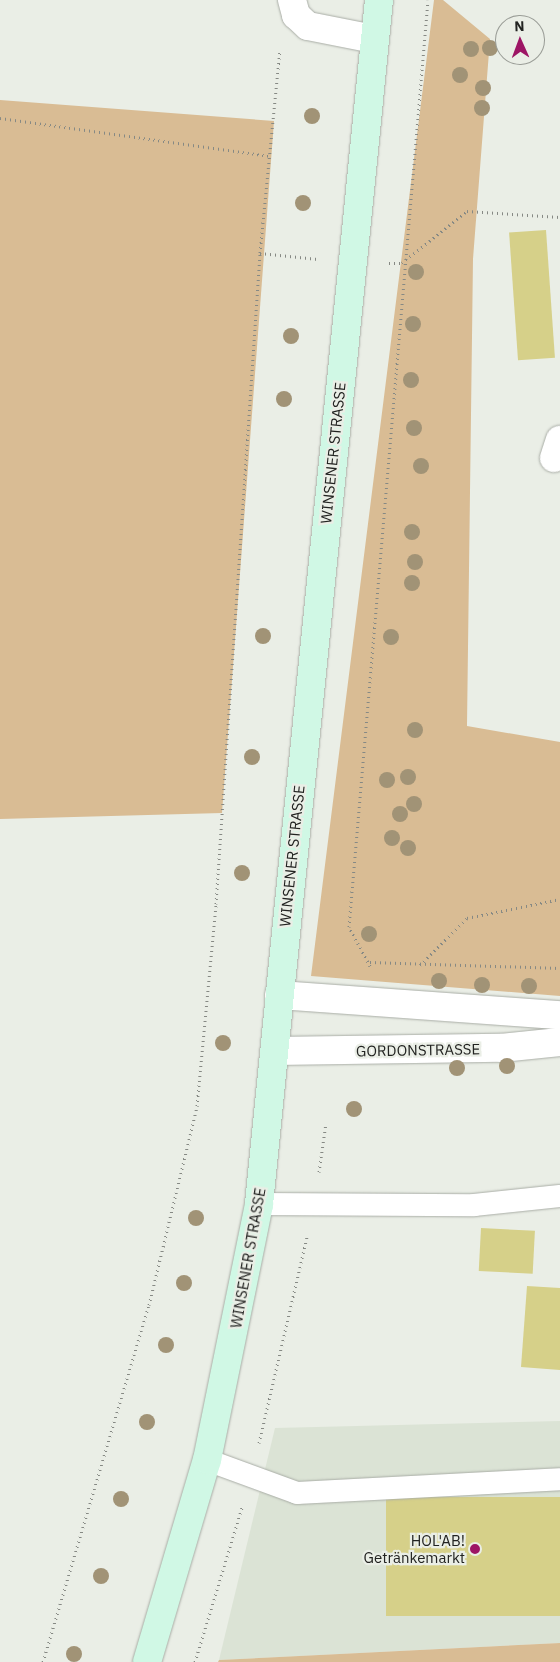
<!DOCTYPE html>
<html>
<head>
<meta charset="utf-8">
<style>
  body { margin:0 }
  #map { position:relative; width:560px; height:1662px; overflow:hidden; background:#eaeee6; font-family:"IBM Plex Sans",sans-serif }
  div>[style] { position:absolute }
  .built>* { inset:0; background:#dbe3d5 }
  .green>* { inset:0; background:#d9bc94 }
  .building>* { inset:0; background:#d6d089; transform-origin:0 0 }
  .path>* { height:3px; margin-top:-1.5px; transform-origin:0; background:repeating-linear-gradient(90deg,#868984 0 1px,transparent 0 5px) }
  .roads { filter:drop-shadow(0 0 1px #a9ada6) drop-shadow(0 0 1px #a9ada6) }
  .service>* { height:22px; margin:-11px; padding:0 11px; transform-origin:11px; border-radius:11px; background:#fff }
  .minor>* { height:28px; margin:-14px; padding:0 14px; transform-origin:14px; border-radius:14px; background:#fff }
  .secondary>* { height:28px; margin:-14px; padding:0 14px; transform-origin:14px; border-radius:14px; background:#d0f8e5 }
  .trees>* { width:16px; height:16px; margin:-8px; border-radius:50%; background:#a19376 }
  .dots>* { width:14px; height:14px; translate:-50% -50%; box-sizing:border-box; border:2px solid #eaeee6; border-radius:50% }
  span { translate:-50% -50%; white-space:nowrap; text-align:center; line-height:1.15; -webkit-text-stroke:4.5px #eaeee6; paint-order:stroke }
  .street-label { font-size:15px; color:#222321 }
  .poi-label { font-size:15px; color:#222321 }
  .right { translate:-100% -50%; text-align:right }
  .north { position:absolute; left:495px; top:15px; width:50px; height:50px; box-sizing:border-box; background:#eaeee6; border:1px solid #9a9d97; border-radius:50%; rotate:358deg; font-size:14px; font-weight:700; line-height:20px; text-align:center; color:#222321 }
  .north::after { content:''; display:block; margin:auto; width:18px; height:22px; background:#9d1565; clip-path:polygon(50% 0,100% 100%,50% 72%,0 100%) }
</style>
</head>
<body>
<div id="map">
  <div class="built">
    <i style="clip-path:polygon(560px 1421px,560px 1643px,219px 1660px,275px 1428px)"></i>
  </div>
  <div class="green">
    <i style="clip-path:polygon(434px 0,443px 0,490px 39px,473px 259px,467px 726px,560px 742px,560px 996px,311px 976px)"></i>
    <i style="clip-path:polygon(0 100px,274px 121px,222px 813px,0 819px)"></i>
    <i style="clip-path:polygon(560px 1643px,560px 1662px,218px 1662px,219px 1660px)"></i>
  </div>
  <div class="building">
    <i style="left:546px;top:230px;width:128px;height:37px;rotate:86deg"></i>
    <i style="left:481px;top:1228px;width:54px;height:43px;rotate:3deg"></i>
    <i style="clip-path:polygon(527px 1286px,560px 1288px,560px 1370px,521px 1367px)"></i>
    <i style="left:560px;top:1497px;width:119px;height:174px;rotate:90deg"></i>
  </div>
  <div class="path">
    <i style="left:0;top:118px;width:274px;rotate:8deg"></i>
    <i style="left:260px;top:253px;width:58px;rotate:5.9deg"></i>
    <i style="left:389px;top:263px;width:13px"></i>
    <i style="left:402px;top:263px;width:83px;rotate:-38.7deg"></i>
    <i style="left:467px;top:211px;width:93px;rotate:3.7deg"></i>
    <i style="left:370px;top:962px;width:190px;rotate:1.8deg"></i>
    <i style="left:420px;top:965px;width:66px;rotate:-45deg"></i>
    <i style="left:467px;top:918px;width:95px;rotate:-11.5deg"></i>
    <i style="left:370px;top:966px;width:44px;rotate:-118.3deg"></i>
    <i style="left:349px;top:927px;width:930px;rotate:-85.13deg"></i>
    <i style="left:319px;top:1172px;width:49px;rotate:-81.9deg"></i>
    <i style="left:259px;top:1443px;width:212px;rotate:-76.9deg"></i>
    <i style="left:43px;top:1662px;width:372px;rotate:-73.5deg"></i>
    <i style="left:149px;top:1305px;width:205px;rotate:-76.4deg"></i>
    <i style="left:197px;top:1106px;width:203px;rotate:-84.6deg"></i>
    <i style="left:216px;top:904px;width:652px;rotate:-86.13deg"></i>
    <i style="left:260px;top:253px;width:204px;rotate:-84.4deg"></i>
    <i style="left:195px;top:1662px;width:162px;rotate:-73.1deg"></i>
  </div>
  <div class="roads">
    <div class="service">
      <i style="left:259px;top:1204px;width:215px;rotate:0.3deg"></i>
      <i style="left:474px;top:1205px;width:86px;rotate:-6deg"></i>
      <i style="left:207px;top:1460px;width:96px;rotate:20.1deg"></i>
      <i style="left:297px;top:1493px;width:263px;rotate:-3deg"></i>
    </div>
    <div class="minor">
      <i style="left:292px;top:0;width:16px;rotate:75deg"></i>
      <i style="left:296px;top:15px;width:16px;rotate:43deg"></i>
      <i style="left:308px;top:26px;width:67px;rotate:11.1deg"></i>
      <i style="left:554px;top:458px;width:19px;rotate:-72deg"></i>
      <i style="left:279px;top:995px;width:282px;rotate:4.1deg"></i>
      <i style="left:275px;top:1051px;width:226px;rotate:-0.8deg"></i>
      <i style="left:501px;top:1048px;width:59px;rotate:-5.8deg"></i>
    </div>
    <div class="secondary">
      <i style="left:147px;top:1662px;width:211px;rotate:-73.5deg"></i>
      <i style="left:207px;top:1460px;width:261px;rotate:-78.5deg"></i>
      <i style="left:259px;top:1204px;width:1210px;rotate:-84.31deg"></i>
    </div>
  </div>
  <div class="trees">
    <i style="left:490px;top:48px"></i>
    <i style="left:471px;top:49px"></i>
    <i style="left:460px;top:75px"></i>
    <i style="left:483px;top:88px"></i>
    <i style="left:482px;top:108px"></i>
    <i style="left:312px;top:116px"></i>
    <i style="left:303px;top:203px"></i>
    <i style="left:416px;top:272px"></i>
    <i style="left:413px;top:324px"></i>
    <i style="left:291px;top:336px"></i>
    <i style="left:411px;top:380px"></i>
    <i style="left:284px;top:399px"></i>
    <i style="left:414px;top:428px"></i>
    <i style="left:421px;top:466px"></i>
    <i style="left:412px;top:532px"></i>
    <i style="left:415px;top:562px"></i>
    <i style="left:412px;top:583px"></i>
    <i style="left:263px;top:636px"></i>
    <i style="left:391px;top:637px"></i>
    <i style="left:415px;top:730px"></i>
    <i style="left:252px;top:757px"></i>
    <i style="left:408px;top:777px"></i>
    <i style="left:387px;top:780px"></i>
    <i style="left:414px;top:804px"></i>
    <i style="left:400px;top:814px"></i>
    <i style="left:392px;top:838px"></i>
    <i style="left:408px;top:848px"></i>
    <i style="left:242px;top:873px"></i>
    <i style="left:369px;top:934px"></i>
    <i style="left:439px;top:981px"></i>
    <i style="left:482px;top:985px"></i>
    <i style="left:529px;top:986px"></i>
    <i style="left:223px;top:1043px"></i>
    <i style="left:507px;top:1066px"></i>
    <i style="left:457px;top:1068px"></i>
    <i style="left:354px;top:1109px"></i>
    <i style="left:196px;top:1218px"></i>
    <i style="left:184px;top:1283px"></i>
    <i style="left:166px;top:1345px"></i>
    <i style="left:147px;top:1422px"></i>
    <i style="left:121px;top:1499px"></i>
    <i style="left:101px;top:1576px"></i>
    <i style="left:74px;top:1654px"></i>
  </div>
  <div class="dots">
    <i style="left:475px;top:1549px;background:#9d1565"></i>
  </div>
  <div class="street-label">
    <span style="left:333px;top:453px;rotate:-84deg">WINSENER STRASSE</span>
    <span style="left:292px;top:856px;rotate:-84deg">WINSENER STRASSE</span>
    <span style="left:418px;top:1050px;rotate:-1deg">GORDONSTRASSE</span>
    <span style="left:248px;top:1258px;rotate:-80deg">WINSENER STRASSE</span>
  </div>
  <div class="poi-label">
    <span class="right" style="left:465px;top:1549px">HOL'AB!<br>Getränkemarkt</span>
  </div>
  <div class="north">N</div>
</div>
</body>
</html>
